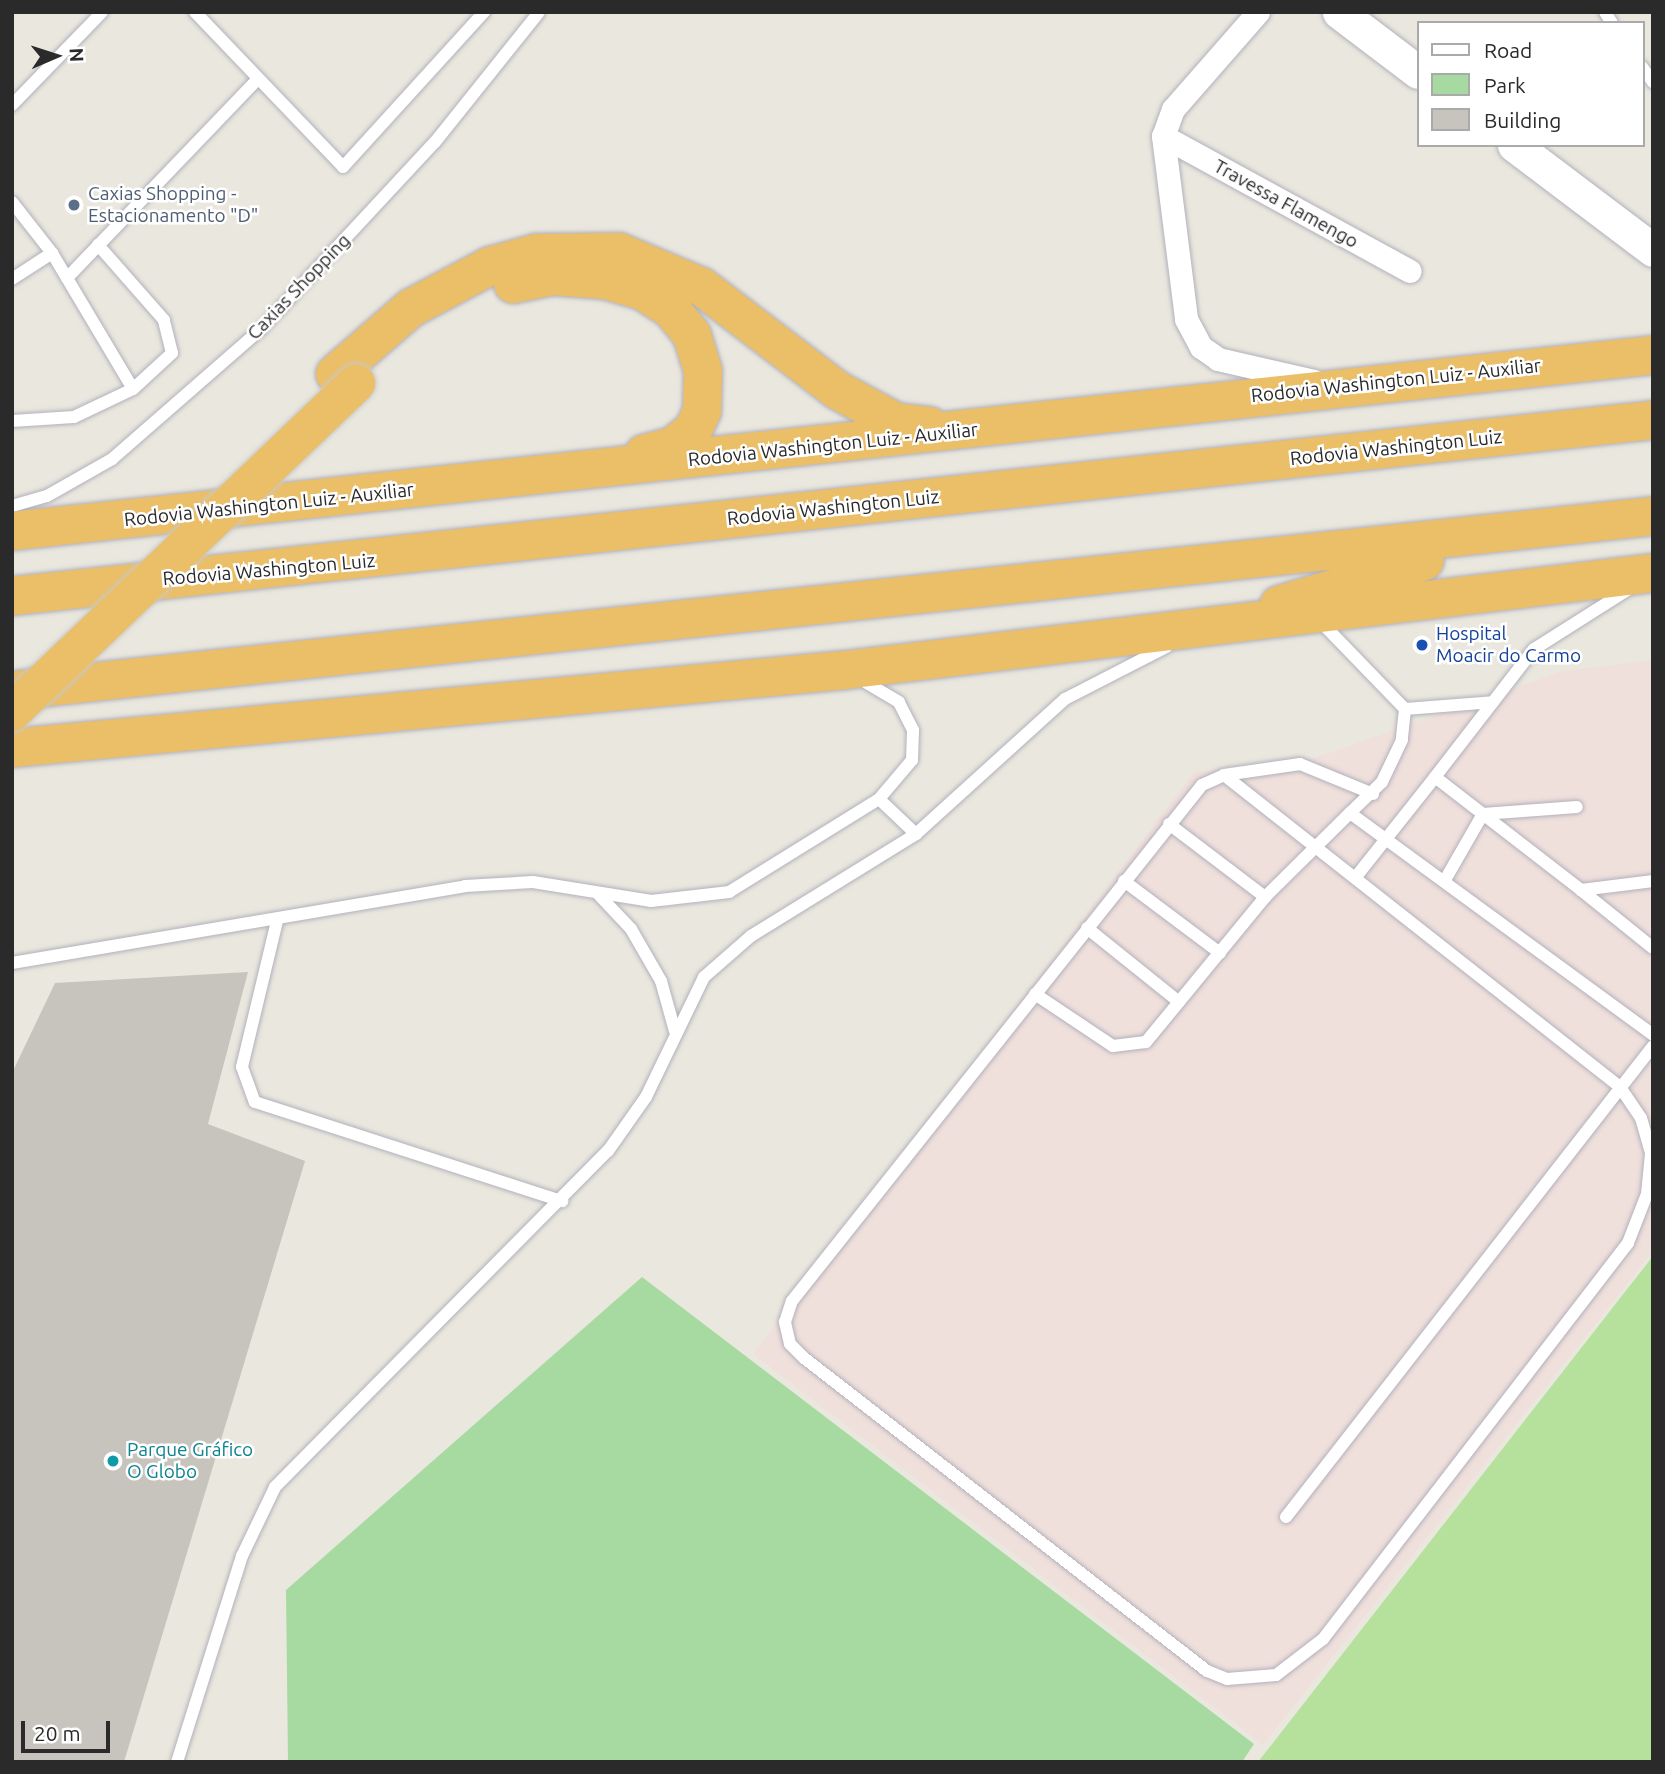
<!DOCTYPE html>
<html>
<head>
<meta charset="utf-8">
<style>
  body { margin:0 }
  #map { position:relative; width:1665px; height:1774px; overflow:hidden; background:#eae8de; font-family:Ubuntu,sans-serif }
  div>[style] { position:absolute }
  .medical>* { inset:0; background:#f0e0dc }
  .green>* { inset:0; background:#a7daa1 }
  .pitch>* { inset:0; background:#b5e19d }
  .building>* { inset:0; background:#c6c4bd }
  .roads { filter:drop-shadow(0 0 2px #b2b1bc) drop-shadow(0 0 2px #b2b1bc) }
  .lane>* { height:12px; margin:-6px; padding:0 6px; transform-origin:6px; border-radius:6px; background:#fff }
  .street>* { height:23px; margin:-11.5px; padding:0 11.5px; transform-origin:11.5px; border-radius:11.5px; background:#fff }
  .secondary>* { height:33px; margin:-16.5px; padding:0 16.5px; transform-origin:16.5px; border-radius:16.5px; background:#fff }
  .highway>* { height:38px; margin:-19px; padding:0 19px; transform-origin:19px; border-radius:19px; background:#ebbf68 }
  .bridges { filter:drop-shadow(0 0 2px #c8c8c8) drop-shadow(0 0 2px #c8c8c8) }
  .highway-bridge>* { height:38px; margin:-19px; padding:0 19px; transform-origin:19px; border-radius:19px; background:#ebbf68 }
  .dots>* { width:19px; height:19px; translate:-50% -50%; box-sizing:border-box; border:4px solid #fff; border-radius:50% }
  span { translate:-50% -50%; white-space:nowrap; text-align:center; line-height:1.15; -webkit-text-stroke:5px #fff; paint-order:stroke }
  .service-label { font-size:19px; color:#4e5e75 }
  .left { translate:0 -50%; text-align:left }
  .street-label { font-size:19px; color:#2a2a2a }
  .transit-label { font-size:19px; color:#164399 }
  .culture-label { font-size:19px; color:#0d838f }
  .frame { position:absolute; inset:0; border:14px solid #2a2a2a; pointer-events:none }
  .legend { position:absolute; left:1417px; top:21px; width:228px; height:126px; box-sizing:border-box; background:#fff; border:2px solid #aaa; margin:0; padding:9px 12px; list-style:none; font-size:21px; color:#2a2a2a }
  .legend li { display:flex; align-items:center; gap:14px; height:35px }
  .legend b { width:35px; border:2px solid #aaa }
  .north { position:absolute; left:21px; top:21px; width:70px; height:70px; -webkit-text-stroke:5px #fff; paint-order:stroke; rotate:87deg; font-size:19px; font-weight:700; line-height:28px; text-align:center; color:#2a2a2a }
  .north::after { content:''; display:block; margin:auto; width:24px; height:32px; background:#2a2a2a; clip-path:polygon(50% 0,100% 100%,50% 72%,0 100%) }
  .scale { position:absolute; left:21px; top:1721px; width:89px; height:32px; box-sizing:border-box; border:4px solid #2a2a2a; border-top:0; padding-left:9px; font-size:21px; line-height:24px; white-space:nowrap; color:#2a2a2a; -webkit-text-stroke:5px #fff; paint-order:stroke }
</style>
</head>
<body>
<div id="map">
  <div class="medical">
    <i style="clip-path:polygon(1653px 660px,1653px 1251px,1263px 1745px,753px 1354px,1194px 772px,1314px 758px,1563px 671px)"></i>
  </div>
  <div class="green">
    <i style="clip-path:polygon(642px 1277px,1254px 1744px,1242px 1762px,288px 1762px,286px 1590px)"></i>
  </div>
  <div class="pitch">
    <i style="clip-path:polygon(1653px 1256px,1653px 1762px,1258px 1762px)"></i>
  </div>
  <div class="building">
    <i style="clip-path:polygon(248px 972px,208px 1124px,305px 1161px,124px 1762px,12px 1762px,12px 1073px,55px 983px)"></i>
  </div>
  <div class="roads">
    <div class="lane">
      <i style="left:195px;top:12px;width:214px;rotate:46.3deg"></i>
      <i style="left:343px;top:167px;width:210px;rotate:-47.7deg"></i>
      <i style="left:1605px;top:12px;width:13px;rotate:58deg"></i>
      <i style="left:1642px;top:67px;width:19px;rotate:54deg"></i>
      <i style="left:12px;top:105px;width:129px;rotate:-45.9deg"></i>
      <i style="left:12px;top:202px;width:65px;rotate:51.9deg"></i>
      <i style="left:52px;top:253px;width:158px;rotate:59.2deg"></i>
      <i style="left:67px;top:278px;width:273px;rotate:-46.2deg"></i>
      <i style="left:12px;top:279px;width:48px;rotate:-33deg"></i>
      <i style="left:12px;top:421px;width:62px;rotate:-3.7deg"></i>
      <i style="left:74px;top:417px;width:65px;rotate:-25.4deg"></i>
      <i style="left:133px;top:389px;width:53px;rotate:-42.7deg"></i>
      <i style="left:172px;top:353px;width:34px;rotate:-104deg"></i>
      <i style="left:164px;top:320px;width:100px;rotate:-131.3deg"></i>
      <i style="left:12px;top:506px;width:36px;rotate:-16deg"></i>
      <i style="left:47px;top:496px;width:75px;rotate:-29.6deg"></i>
      <i style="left:112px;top:459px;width:199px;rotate:-41.1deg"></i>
      <i style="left:262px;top:328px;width:254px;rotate:-47.1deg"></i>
      <i style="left:435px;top:142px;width:166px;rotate:-51.3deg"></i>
      <i style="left:1629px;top:589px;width:112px;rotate:147.7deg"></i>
      <i style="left:1534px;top:649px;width:162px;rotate:127.7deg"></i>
      <i style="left:1435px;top:777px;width:185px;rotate:37.7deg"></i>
      <i style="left:1581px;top:890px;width:73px;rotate:-7.1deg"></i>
      <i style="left:1319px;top:620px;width:124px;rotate:46deg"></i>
      <i style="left:1405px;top:709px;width:31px;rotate:96deg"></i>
      <i style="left:1402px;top:740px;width:47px;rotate:115.5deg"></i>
      <i style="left:1382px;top:782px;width:45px;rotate:135.9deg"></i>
      <i style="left:1350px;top:813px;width:376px;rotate:36.2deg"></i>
      <i style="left:1405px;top:709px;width:88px;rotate:-4.5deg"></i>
      <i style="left:1224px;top:775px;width:504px;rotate:38.23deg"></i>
      <i style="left:1620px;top:1087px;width:37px;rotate:56deg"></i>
      <i style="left:1641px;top:1118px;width:37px;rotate:74deg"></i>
      <i style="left:1651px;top:1154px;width:40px;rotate:95.7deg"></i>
      <i style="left:1647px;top:1194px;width:53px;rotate:111.2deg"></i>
      <i style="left:1628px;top:1243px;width:500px;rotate:127.6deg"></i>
      <i style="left:1323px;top:1639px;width:59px;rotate:142.5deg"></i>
      <i style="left:1276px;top:1675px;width:49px;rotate:175.3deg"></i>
      <i style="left:1227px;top:1679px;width:22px;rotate:-158deg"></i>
      <i style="left:1207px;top:1671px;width:510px;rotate:-142.16deg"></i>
      <i style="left:804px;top:1358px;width:20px;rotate:-135deg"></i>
      <i style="left:790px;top:1344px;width:23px;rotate:-103deg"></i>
      <i style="left:785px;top:1322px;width:22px;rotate:-72deg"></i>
      <i style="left:792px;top:1301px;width:659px;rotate:-51.53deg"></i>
      <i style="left:1202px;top:785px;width:24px;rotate:-24deg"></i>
      <i style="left:1224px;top:775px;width:77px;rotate:-8.2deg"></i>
      <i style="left:1300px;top:764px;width:79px;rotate:22.3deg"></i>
      <i style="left:879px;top:799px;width:51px;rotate:43.4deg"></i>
      <i style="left:1169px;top:824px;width:121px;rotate:37.2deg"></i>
      <i style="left:1355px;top:878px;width:129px;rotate:-51.6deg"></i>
      <i style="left:1445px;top:880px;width:76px;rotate:-60.1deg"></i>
      <i style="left:1483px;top:814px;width:94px;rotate:-4.3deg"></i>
      <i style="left:1124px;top:881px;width:120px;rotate:36.9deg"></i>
      <i style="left:1581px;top:890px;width:92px;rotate:38.9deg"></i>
      <i style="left:599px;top:895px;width:47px;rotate:46.7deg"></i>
      <i style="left:631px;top:929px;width:60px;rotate:60deg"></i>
      <i style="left:661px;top:981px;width:52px;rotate:74.4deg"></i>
      <i style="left:277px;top:921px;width:150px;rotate:103.5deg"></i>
      <i style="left:242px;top:1067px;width:37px;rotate:70deg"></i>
      <i style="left:255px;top:1102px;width:323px;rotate:17.9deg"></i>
      <i style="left:1087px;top:928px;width:118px;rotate:38.8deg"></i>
      <i style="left:12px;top:963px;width:459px;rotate:-9.6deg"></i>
      <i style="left:465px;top:886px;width:68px;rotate:-3.4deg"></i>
      <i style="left:533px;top:882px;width:120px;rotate:9.1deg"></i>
      <i style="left:651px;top:901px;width:79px;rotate:-6.6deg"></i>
      <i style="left:729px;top:892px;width:176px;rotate:-31.8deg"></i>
      <i style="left:879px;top:799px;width:51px;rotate:-49.8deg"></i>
      <i style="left:912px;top:760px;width:30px;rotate:-88deg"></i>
      <i style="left:913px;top:730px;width:31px;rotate:-117deg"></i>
      <i style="left:899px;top:702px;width:45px;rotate:-149.5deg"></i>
      <i style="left:1035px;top:994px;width:94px;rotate:33.7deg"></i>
      <i style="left:1113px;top:1046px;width:33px;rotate:-7deg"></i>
      <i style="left:1146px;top:1042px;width:188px;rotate:-50.6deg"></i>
      <i style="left:1265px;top:897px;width:120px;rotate:-44.7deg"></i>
      <i style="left:1286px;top:1517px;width:597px;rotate:-52.07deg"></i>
      <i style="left:177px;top:1762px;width:216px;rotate:-72.5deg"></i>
      <i style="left:242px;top:1556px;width:76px;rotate:-64.4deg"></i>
      <i style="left:275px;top:1487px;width:473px;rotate:-45.3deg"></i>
      <i style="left:608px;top:1151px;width:66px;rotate:-54.9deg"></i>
      <i style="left:646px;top:1097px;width:133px;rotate:-64.2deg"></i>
      <i style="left:704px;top:977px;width:62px;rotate:-41.1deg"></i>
      <i style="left:751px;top:936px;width:194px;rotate:-31.7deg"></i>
      <i style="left:916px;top:834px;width:201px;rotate:-42.2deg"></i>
      <i style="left:1065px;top:699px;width:114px;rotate:-27.2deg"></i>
    </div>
    <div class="street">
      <i style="left:1258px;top:12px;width:129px;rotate:131.2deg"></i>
      <i style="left:1173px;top:109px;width:29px;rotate:110deg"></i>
      <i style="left:1163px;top:136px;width:184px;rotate:82.8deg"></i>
      <i style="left:1186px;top:319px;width:32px;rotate:62deg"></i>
      <i style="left:1201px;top:347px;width:21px;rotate:35deg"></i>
      <i style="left:1218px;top:359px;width:98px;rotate:12.9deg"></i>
      <i style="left:1163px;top:136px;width:281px;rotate:28.7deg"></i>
    </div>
    <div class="secondary">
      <i style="left:1339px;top:12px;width:99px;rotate:37.2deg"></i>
      <i style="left:1514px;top:145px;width:174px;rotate:37.1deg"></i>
    </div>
    <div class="highway">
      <i style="left:513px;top:284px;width:41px;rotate:-11.3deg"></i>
      <i style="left:553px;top:276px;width:52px;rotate:4.4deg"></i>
      <i style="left:605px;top:280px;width:40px;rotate:16deg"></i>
      <i style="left:643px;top:291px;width:33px;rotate:33deg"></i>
      <i style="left:671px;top:309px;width:33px;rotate:51deg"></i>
      <i style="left:692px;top:335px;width:38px;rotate:73deg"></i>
      <i style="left:703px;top:371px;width:40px;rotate:91.4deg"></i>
      <i style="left:702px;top:411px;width:21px;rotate:115deg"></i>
      <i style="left:693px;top:430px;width:26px;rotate:141deg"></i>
      <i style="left:673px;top:446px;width:30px;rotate:165deg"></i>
      <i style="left:335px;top:374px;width:101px;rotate:-41deg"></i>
      <i style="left:411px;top:308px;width:89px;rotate:-28deg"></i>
      <i style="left:490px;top:266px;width:49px;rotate:-15.5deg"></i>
      <i style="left:537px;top:253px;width:82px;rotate:-0.7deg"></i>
      <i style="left:619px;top:252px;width:90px;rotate:22.9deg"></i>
      <i style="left:702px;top:287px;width:170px;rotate:37.3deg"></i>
      <i style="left:837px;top:390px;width:67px;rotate:28.5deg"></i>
      <i style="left:896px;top:422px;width:34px;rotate:7deg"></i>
      <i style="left:12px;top:531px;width:1650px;rotate:-6.12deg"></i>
      <i style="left:12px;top:596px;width:1650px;rotate:-6.12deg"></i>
      <i style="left:1279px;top:605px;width:152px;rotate:-16.8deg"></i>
      <i style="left:18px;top:690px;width:1644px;rotate:-6.07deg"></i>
      <i style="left:12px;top:748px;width:837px;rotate:-5.35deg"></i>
      <i style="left:845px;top:670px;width:814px;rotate:-6.85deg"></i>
    </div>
  </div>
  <div class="bridges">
    <div class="highway-bridge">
      <i style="left:12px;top:712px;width:476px;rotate:-43.7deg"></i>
    </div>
  </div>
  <div class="dots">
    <i style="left:74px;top:205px;background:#5c6f8a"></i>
    <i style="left:1422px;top:645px;background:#1a4fb4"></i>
    <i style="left:113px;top:1461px;background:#0f9aa8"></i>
  </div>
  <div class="service-label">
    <span class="left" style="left:88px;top:205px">Caxias Shopping -<br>Estacionamento "D"</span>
  </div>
  <div class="street-label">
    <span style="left:1286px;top:204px;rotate:29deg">Travessa Flamengo</span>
    <span style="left:299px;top:287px;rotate:-46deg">Caxias Shopping</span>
    <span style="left:1396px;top:381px;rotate:-6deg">Rodovia Washington Luiz - Auxiliar</span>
    <span style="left:833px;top:445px;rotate:-6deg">Rodovia Washington Luiz - Auxiliar</span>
    <span style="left:1396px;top:448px;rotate:-6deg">Rodovia Washington Luiz</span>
    <span style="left:269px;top:505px;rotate:-6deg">Rodovia Washington Luiz - Auxiliar</span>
    <span style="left:833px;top:508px;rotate:-6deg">Rodovia Washington Luiz</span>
    <span style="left:269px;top:570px;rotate:-5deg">Rodovia Washington Luiz</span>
  </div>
  <div class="transit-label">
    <span class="left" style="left:1436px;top:645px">Hospital<br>Moacir do Carmo</span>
  </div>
  <div class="culture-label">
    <span class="left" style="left:127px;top:1461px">Parque Gráfico<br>O Globo</span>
  </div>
  <div class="frame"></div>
  <ul class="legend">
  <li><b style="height:9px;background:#fff"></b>Road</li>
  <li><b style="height:19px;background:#a7daa1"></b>Park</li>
  <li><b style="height:19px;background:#c6c4bd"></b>Building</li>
  </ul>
  <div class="north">N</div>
  <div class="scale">20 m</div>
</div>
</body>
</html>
